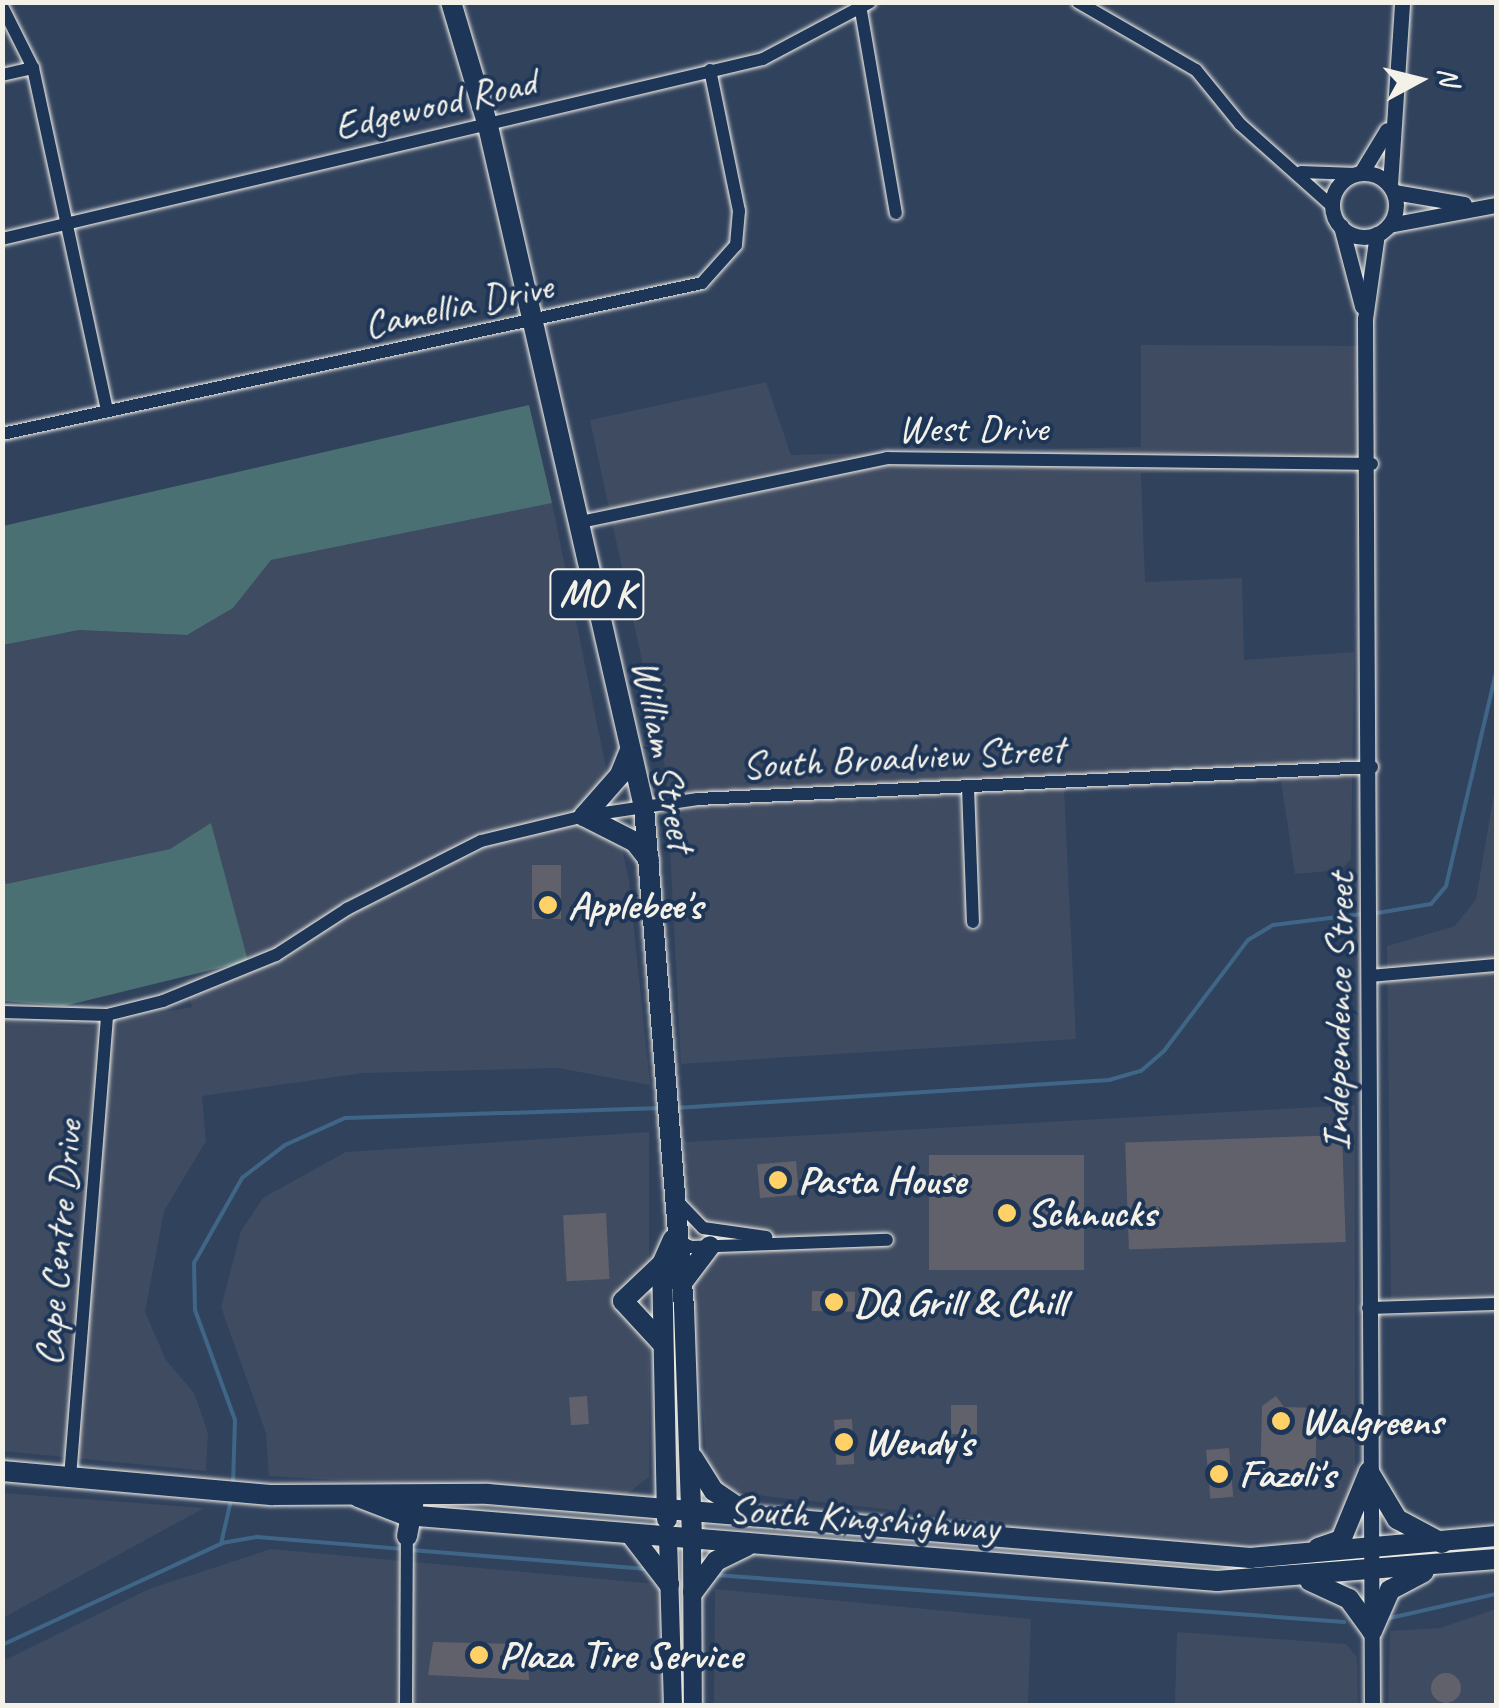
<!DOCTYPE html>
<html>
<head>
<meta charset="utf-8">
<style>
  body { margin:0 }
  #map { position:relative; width:1499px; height:1708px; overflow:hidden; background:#31425d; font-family:Caveat,sans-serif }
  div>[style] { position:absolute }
  .built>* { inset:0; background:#3f4b61 }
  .green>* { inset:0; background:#4b7073 }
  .stream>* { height:4px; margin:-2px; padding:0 2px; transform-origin:2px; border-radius:2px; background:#406687 }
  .building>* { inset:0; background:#61616b; transform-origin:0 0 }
  .round { border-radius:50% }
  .roads { filter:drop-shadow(0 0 2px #f4f1e8) drop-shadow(0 0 2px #f4f1e8) }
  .minor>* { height:12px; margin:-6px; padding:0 6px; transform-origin:6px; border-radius:6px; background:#1d3557 }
  .tertiary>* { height:15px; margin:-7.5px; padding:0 7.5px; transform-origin:7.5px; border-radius:7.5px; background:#1d3557 }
  .tertiary>.ring { margin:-7.5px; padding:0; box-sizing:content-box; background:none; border:15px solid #1d3557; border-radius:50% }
  .secondary>* { height:18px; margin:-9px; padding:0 9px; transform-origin:9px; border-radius:9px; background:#1d3557 }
  .primary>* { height:20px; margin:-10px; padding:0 10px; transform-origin:10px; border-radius:10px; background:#1d3557 }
  .dots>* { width:28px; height:28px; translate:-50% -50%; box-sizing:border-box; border:5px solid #1d3557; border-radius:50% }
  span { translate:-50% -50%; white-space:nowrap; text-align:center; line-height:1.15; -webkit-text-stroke:8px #1d3557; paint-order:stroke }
  .shield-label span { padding:2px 8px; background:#1d3557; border:2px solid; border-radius:8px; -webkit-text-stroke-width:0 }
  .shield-label { font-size:38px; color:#f4f1e8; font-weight:700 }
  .street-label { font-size:40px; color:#f4f1e8 }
  .poi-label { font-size:40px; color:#f4f1e8; font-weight:700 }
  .left { translate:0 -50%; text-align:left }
  .frame { position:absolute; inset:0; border:5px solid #f4f1e8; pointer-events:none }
  .north { position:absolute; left:1369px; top:30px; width:100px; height:100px; -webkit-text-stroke:8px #1d3557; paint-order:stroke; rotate:83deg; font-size:28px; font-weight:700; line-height:40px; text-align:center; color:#f4f1e8 }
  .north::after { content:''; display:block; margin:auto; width:35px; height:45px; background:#f4f1e8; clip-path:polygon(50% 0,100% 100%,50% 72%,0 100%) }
</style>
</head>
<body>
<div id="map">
  <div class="built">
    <i style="clip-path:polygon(1141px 345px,1358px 346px,1360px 471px,1141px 473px,1145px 582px,1242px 578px,1244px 660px,1354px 652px,1351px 859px,1341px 870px,1295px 874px,1281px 781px,1064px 790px,1076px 1039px,681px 1064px,666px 772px,590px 420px,766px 382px,791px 455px,1141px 447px)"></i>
    <i style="clip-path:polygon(552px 503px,629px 881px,650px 1085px,558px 1068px,363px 1073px,202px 1096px,206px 1141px,164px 1211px,145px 1312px,166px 1360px,194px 1393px,208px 1433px,206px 1471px,3px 1451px,3px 1021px,89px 1027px,192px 1007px,186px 980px,248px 962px,211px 824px,170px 849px,5px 884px,3px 645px,79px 630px,187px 635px,233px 608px,271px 560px)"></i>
    <i style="clip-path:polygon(1496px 782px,1496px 1300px,1391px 1302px,1387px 946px,1455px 926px,1476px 899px)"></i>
    <i style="clip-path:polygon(1355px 1105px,1355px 1472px,1348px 1517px,1329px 1540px,1205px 1544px,764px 1496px,726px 1488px,707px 1468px,684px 1142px)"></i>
    <i style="clip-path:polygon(649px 1132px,649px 1477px,623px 1497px,269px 1476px,266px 1433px,221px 1307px,241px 1231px,263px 1198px,346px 1152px)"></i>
    <i style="clip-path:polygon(3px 1493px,204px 1508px,3px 1618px)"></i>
    <i style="clip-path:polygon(271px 1549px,657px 1584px,660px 1705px,3px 1706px,3px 1661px,149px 1589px)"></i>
    <i style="clip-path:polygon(715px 1589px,1031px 1619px,1028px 1705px,714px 1705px)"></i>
    <i style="clip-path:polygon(1496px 1609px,1496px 1705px,1388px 1705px,1390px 1631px,1440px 1628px)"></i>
    <i style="clip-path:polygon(1177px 1632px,1346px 1644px,1357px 1657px,1358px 1705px,1175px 1705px)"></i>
  </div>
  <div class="green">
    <i style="clip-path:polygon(529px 405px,552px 503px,271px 560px,233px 608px,187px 635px,79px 630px,3px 645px,3px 526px)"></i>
    <i style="clip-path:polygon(211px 823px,248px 961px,64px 1006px,3px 1001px,2px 870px,6px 884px,170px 849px)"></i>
  </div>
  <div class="stream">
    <i style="left:1371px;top:914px;width:61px;rotate:-9.5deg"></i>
    <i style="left:1431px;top:904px;width:23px;rotate:-50deg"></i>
    <i style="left:1446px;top:886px;width:220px;rotate:-76.8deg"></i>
    <i style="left:676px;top:1108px;width:434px;rotate:-3.7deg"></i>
    <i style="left:1109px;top:1080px;width:33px;rotate:-16deg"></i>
    <i style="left:1141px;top:1071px;width:30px;rotate:-41deg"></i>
    <i style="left:1164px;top:1051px;width:139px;rotate:-52.9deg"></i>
    <i style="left:1248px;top:940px;width:29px;rotate:-31deg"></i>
    <i style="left:1273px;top:925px;width:90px;rotate:-7deg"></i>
    <i style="left:233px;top:1486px;width:66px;rotate:-88.3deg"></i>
    <i style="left:235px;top:1420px;width:117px;rotate:-110deg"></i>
    <i style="left:195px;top:1310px;width:47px;rotate:-91.2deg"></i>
    <i style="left:194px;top:1263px;width:98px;rotate:-60.5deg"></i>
    <i style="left:242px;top:1178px;width:54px;rotate:-37.5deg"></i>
    <i style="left:285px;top:1145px;width:66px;rotate:-24.2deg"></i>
    <i style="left:345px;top:1118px;width:317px;rotate:-1.8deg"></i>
    <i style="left:222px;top:1543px;width:36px;rotate:-10deg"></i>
    <i style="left:257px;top:1537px;width:145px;rotate:4.7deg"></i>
    <i style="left:411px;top:1550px;width:236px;rotate:4.6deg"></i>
    <i style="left:716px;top:1575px;width:630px;rotate:4.28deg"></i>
    <i style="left:1390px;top:1618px;width:109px;rotate:-12.8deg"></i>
    <i style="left:2px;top:1645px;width:241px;rotate:-24.8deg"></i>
    <i style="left:221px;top:1544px;width:45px;rotate:-77.2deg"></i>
  </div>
  <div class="building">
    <i style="left:532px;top:865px;width:29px;height:54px"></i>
    <i style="left:1342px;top:1135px;width:107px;height:217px;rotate:88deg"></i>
    <i style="left:1084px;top:1155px;width:115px;height:155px;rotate:90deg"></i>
    <i style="left:796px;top:1161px;width:34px;height:39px;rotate:85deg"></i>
    <i style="left:606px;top:1213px;width:66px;height:43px;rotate:87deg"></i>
    <i style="left:812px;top:1291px;width:43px;height:20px;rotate:1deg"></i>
    <i style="left:587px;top:1396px;width:28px;height:18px;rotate:86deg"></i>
    <i style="clip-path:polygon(1276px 1396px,1284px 1407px,1317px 1408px,1315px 1487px,1260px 1486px,1262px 1406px)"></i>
    <i style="left:951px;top:1405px;width:26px;height:29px"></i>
    <i style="left:852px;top:1419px;width:45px;height:18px;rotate:87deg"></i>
    <i style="left:1229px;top:1448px;width:49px;height:23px;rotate:85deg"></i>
    <i style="clip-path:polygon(433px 1642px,527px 1644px,529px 1680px,428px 1675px)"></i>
    <i class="round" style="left:1431px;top:1673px;width:30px;height:30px"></i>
  </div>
  <div class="roads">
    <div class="minor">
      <i style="left:1078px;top:2px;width:136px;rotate:30deg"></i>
      <i style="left:1196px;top:70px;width:70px;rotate:50.8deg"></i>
      <i style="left:1240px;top:124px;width:125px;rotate:41.7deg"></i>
      <i style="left:2px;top:6px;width:69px;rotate:63.4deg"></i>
      <i style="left:33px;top:68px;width:351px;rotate:77.8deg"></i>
      <i style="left:861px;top:11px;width:205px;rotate:80.2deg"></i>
      <i style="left:2px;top:75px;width:32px;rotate:-13deg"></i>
      <i style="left:1301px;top:172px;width:55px;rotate:2.1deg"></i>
      <i style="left:2px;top:239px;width:782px;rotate:-13.31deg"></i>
      <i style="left:763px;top:59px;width:121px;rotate:-28deg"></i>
      <i style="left:2px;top:434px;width:716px;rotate:-12.17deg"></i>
      <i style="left:702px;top:283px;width:51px;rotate:-48.2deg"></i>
      <i style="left:736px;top:245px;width:34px;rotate:-85deg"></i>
      <i style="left:739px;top:211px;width:144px;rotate:-101.6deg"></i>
      <i style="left:581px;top:522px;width:313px;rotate:-11.8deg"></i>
      <i style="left:887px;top:458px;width:485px;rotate:0.7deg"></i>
      <i style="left:968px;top:787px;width:135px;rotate:87.9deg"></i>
      <i style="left:1370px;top:976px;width:126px;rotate:-5deg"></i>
      <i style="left:2px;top:1012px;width:105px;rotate:1.6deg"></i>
      <i style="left:107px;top:1015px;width:58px;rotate:-14deg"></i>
      <i style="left:163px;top:1001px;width:122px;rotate:-22.2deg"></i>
      <i style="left:276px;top:955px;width:85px;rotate:-32.9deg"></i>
      <i style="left:347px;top:909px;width:150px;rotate:-26.9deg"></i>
      <i style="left:481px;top:841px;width:106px;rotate:-13.6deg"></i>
      <i style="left:584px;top:816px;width:115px;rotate:-8.5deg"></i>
      <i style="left:698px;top:799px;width:675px;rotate:-2.72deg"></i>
      <i style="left:678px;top:1202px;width:36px;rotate:46deg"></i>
      <i style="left:703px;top:1228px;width:64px;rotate:8.1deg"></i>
      <i style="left:676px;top:1241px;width:17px;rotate:21deg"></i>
      <i style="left:692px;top:1247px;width:195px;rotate:-2.1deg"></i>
      <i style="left:1368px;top:1308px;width:128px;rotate:-1.8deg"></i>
      <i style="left:70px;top:1477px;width:463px;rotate:-85.4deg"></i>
      <i style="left:406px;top:1706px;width:170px;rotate:-89.7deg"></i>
    </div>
    <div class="tertiary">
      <i style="left:1361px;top:173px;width:50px;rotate:-58.8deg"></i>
      <i class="ring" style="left:1332px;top:173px;width:49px;height:49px"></i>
      <i style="left:1390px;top:185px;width:183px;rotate:-86.2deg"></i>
      <i style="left:1394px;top:192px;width:71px;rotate:9.7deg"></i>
      <i style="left:1389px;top:225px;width:109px;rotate:-10.6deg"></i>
      <i style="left:1341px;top:226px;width:83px;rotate:75.3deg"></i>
      <i style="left:1372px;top:1706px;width:1387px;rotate:-90.29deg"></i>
      <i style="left:1365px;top:319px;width:86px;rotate:-82deg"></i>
    </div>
    <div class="secondary">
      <i style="left:668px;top:1538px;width:168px;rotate:88.3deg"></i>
      <i style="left:692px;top:1540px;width:166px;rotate:89.7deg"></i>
    </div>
    <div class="primary">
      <i style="left:451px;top:2px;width:129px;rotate:73.4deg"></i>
      <i style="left:488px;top:126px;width:699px;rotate:77.1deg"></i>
      <i style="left:644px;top:807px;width:502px;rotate:85.43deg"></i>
      <i style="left:684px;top:1307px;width:233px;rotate:88deg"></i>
      <i style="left:630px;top:750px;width:27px;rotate:112deg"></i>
      <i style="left:620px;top:775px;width:55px;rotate:131.3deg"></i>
      <i style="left:584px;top:816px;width:57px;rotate:27deg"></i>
      <i style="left:635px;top:842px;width:23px;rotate:52deg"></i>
      <i style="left:682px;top:1283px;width:46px;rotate:-52.9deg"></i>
      <i style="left:623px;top:1301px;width:56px;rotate:47.2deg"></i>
      <i style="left:623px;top:1301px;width:54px;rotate:-43.5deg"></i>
      <i style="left:693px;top:1458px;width:39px;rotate:58deg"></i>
      <i style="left:714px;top:1491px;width:41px;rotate:34.1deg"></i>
      <i style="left:2px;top:1471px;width:272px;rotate:5.1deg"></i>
      <i style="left:273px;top:1495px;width:215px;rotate:-0.3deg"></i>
      <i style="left:488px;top:1494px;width:765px;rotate:4.8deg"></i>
      <i style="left:1250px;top:1558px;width:247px;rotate:-5.1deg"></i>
      <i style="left:1369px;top:1472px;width:55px;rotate:59.2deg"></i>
      <i style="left:1397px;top:1519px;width:51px;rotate:28.1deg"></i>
      <i style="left:358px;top:1497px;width:50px;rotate:21deg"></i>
      <i style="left:405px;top:1515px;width:815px;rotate:4.65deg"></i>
      <i style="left:1217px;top:1581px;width:280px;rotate:-4.5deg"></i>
      <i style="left:667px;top:1519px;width:255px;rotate:-91.1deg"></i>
      <i style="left:662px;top:1264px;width:27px;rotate:-66deg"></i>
      <i style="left:407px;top:1536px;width:33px;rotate:-79deg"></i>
      <i style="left:632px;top:1536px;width:61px;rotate:52.4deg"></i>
      <i style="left:1318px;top:1548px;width:24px;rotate:-19deg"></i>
      <i style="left:1341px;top:1540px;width:74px;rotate:-67.6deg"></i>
      <i style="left:1310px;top:1581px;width:43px;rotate:24.8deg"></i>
      <i style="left:1349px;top:1599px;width:39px;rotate:54deg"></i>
      <i style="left:1372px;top:1631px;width:45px;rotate:-66.3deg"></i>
      <i style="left:1390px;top:1590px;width:38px;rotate:-28deg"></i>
      <i style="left:693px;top:1592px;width:39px;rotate:-53deg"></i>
      <i style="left:716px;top:1561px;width:34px;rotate:-26deg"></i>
    </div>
  </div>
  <div class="dots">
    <i style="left:548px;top:905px;background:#ffd166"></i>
    <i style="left:778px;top:1180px;background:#ffd166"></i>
    <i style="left:1007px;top:1213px;background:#ffd166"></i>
    <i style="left:834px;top:1302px;background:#ffd166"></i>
    <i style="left:1281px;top:1421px;background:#ffd166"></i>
    <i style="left:844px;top:1442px;background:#ffd166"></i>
    <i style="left:1219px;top:1474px;background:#ffd166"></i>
    <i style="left:479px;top:1655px;background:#ffd166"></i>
  </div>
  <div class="shield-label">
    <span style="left:597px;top:594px">MO K</span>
  </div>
  <div class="street-label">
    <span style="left:435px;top:104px;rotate:-13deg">Edgewood Road</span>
    <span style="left:458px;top:305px;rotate:-12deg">Camellia Drive</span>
    <span style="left:973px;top:428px">West Drive</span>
    <span style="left:664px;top:755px;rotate:79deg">William Street</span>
    <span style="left:903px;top:757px;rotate:-3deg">South Broadview Street</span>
    <span style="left:1338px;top:1012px;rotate:-89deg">Independence Street</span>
    <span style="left:58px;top:1243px;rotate:-85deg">Cape Centre Drive</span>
    <span style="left:864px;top:1518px;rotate:4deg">South Kingshighway</span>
  </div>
  <div class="poi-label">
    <span class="left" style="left:568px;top:905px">Applebee's</span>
    <span class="left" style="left:798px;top:1180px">Pasta House</span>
    <span class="left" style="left:1027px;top:1213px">Schnucks</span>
    <span class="left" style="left:854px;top:1302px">DQ Grill &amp; Chill</span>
    <span class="left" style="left:1301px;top:1421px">Walgreens</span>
    <span class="left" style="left:864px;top:1442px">Wendy's</span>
    <span class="left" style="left:1239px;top:1474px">Fazoli's</span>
    <span class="left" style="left:499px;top:1655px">Plaza Tire Service</span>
  </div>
  <div class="frame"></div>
  <div class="north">N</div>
</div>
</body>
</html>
